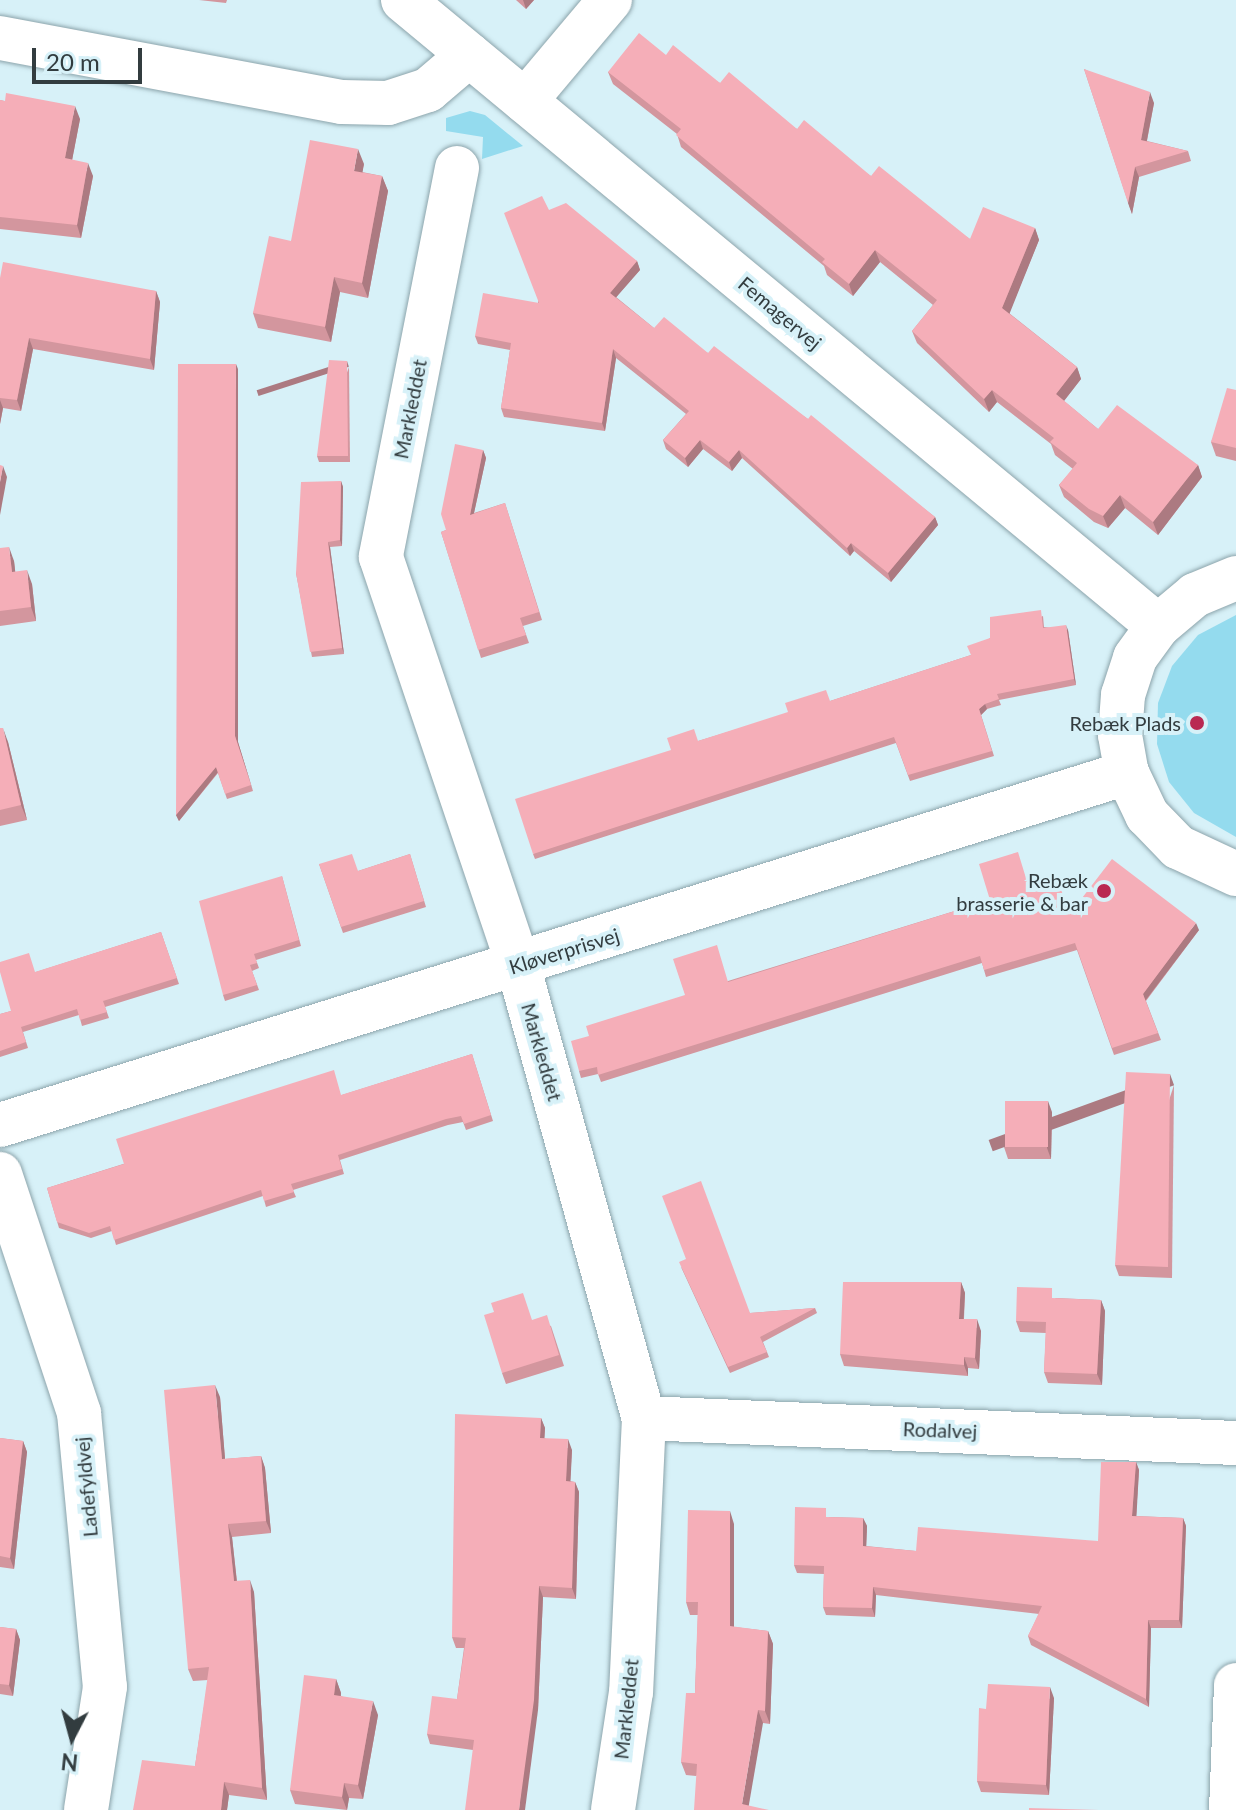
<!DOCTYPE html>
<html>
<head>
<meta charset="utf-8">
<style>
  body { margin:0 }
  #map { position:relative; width:1236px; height:1810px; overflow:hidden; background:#d7f1f8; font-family:Lato,sans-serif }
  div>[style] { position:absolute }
  .green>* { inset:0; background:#94dbee }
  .roads { filter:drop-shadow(0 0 2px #8ca4ab) drop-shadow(0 0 2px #8ca4ab) }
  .minor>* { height:44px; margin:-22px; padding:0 22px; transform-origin:22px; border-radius:22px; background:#fff }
  .tertiary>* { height:44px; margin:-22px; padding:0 22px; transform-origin:22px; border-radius:22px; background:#fff }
  .wall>* { inset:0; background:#d3969e }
  .shaded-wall>* { inset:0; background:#ac7a81; transform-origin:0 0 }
  .building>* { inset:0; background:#f5aeb8; transform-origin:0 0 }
  .dots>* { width:22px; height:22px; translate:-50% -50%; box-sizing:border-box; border:4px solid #d7f1f8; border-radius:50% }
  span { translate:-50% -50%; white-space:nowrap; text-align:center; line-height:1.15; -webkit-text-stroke:8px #d7f1f8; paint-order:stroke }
  .street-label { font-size:20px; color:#323c3f }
  .poi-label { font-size:20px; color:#323c3f }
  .right { translate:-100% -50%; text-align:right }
  .north { position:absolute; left:32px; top:1698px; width:80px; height:80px; -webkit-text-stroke:6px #d7f1f8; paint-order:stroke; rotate:186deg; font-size:22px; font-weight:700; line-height:32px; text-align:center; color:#323c3f }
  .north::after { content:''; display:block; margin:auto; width:28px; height:36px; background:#323c3f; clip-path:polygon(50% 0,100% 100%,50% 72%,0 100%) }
  .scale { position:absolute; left:32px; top:48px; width:110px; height:36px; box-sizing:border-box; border:4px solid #323c3f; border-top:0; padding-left:10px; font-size:24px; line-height:28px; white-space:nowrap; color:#323c3f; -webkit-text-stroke:6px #d7f1f8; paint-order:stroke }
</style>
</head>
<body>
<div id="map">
  <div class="green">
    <i style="clip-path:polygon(470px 111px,485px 115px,523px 146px,482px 159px,483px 137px,446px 131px,446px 118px)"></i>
    <i style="clip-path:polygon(1236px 615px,1236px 837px,1194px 813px,1169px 782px,1157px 744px,1158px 703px,1172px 666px,1198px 635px)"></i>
  </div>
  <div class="roads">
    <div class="minor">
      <i style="left:403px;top:0;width:981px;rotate:39.66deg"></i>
      <i style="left:0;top:38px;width:348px;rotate:10.6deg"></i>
      <i style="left:342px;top:102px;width:46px;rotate:1.2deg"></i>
      <i style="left:388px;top:103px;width:42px;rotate:-18deg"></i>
      <i style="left:428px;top:90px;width:54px;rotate:-40.5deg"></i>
      <i style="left:525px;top:101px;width:132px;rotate:-49.9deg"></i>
      <i style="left:457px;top:168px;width:396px;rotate:101.1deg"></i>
      <i style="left:381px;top:557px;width:430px;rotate:71.4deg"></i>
      <i style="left:518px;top:965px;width:470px;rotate:74.5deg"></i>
      <i style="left:644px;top:1418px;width:274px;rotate:92.7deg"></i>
      <i style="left:631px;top:1692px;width:119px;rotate:98.7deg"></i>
      <i style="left:0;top:1174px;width:252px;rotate:71.7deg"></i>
      <i style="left:79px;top:1413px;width:275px;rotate:84.6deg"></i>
      <i style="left:105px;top:1687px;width:124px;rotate:98.8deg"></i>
      <i style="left:644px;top:1418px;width:593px;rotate:2.42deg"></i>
      <i style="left:1231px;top:1810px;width:125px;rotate:-87.7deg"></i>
    </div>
    <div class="tertiary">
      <i style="left:1236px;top:578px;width:44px;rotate:157.5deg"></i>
      <i style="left:1195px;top:595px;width:48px;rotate:140deg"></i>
      <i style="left:1158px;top:626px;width:39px;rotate:126deg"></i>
      <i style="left:1135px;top:658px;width:39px;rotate:108deg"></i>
      <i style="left:1123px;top:695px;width:40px;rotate:94.3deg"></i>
      <i style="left:1120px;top:735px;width:39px;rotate:80deg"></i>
      <i style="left:1127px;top:773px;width:47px;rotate:64.5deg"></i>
      <i style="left:1147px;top:815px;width:45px;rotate:45.9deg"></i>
      <i style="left:1178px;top:847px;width:64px;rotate:25deg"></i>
      <i style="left:0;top:1125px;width:1181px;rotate:-17.35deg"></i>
    </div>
  </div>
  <div class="wall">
    <i style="clip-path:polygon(199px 0,227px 0,226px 3px)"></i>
    <i style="clip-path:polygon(516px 0,534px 0,526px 9px)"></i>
    <i style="clip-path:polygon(666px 55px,720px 83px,797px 129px,970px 239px,1035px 228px,1039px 240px,1009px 313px,1077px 367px,1081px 379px,1064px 401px,1098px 429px,1198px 465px,1202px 477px,1158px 535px,1125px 508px,1108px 528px,1094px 522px,1064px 497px,1059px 485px,1073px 469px,1055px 455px,1051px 444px,997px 402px,989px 412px,917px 343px,912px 331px,933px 305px,880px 262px,853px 296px,827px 275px,824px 266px,681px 147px,677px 134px,613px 84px,608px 72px)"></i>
    <i style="clip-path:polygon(1084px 69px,1154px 103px,1147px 141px,1188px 151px,1191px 161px,1139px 177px,1132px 214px)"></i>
    <i style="clip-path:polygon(0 100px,80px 119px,72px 160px,93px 176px,81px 238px,0 229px)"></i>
    <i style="clip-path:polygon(364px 164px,362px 172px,382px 176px,388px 191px,368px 298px,340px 292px,331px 342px,258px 328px,253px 313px,291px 241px)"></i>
    <i style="clip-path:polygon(549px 210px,637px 261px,640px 270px,616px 297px,654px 328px,708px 353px,808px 419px,935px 517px,938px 525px,891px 582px,854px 551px,850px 556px,742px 458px,732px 471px,703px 449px,688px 467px,666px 449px,663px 440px,686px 414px,616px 358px,605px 431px,504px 417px,501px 408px,510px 350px,478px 344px,475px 336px,538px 303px)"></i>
    <i style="clip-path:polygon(0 278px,156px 291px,160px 302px,154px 370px,33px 349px,21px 411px,3px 408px,0 424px)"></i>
    <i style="clip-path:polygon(349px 367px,350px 462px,319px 462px,317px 456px)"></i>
    <i style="clip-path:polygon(238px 369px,238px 742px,253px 791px,227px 799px,218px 773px,179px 821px,176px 815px)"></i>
    <i style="clip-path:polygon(1236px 390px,1236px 461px,1216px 456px,1211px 442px)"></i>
    <i style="clip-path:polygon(483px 450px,486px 458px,474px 513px,505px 503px,542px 620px,523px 626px,529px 643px,481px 658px,441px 532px,446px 530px)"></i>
    <i style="clip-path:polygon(341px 481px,343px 487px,342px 546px,330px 547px,344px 654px,312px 657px,296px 573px)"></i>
    <i style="clip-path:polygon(0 548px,14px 561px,15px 572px,32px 584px,36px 621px,0 626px)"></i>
    <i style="clip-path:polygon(1043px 616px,1044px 627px,1068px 630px,1076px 685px,999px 700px,1001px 705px,987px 709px,981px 715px,994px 756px,910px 781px,896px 743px,535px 859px,533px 854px,698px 741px,830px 701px,971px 655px,990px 638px)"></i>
    <i style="clip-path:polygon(0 728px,8px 742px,27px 820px,0 826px)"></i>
    <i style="clip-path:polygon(410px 854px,426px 907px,343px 933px,319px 864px,358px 871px)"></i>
    <i style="clip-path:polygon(282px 876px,301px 946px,256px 960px,259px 968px,252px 971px,259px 990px,225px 1001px,223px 995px)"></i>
    <i style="clip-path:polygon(1029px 888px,1069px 915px,1199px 930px,1146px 1001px,1161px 1040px,1114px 1055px,1077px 950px,986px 977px,982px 963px,601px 1082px,598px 1074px,581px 1078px,579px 1071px,589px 1036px,728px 981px)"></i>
    <i style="clip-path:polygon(161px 932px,179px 984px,105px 1007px,109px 1018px,82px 1026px,79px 1015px,23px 1032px,28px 1048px,0 1057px,0 1014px,11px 1011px,36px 972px)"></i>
    <i style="clip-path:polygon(472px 1054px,493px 1121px,466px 1130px,463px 1122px,448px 1125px,340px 1160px,344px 1174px,293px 1190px,296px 1197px,266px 1207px,263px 1196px,116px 1245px,112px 1231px,91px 1238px,59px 1228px,47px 1188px)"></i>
    <i style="clip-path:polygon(1174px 1085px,1172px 1278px,1119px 1276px,1115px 1265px)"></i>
    <i style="clip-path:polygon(1052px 1112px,1051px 1159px,1008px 1159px,1004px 1147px)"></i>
    <i style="clip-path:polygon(681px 1267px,750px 1313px,815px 1308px,817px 1313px,763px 1342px,769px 1357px,730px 1373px)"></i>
    <i style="clip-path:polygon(961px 1282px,965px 1293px,964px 1319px,981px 1331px,979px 1369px,968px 1368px,968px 1376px,844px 1366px,840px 1354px)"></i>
    <i style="clip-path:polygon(1056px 1298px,1101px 1300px,1105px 1311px,1102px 1385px,1048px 1383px,1044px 1372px,1046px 1333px,1020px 1332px,1016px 1321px)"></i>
    <i style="clip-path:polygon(532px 1320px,551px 1326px,564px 1366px,506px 1384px,502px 1373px)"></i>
    <i style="clip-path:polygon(220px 1397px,225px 1459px,261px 1456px,265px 1468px,271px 1533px,232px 1537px,237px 1581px,254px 1592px,267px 1800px,229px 1795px,227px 1810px,133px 1810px,195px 1766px,208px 1680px,193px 1681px,188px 1669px)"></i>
    <i style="clip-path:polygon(541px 1418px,545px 1428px,544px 1438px,572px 1450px,570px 1481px,575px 1482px,579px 1492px,576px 1599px,543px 1597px,538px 1710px,473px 1750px,430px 1744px,427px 1734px,457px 1699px,464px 1648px,456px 1648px,452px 1637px)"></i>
    <i style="clip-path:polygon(0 1438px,23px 1441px,27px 1452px,14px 1569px,0 1567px)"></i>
    <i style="clip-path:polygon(1136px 1462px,1139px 1470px,1136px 1516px,1183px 1518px,1186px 1526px,1182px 1628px,1151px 1628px,1149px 1707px,1031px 1645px,1028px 1636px,1039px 1614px,876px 1595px,875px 1617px,826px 1615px,823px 1607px,824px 1574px,797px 1573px,794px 1565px,829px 1517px,863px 1518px,867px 1526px,866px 1546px,916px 1551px,1098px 1541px)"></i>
    <i style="clip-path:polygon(734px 1524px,734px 1627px,768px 1631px,773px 1644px,770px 1724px,763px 1723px,696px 1776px,686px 1775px,681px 1762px,695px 1693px,698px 1615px,690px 1615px,686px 1602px)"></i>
    <i style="clip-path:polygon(0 1627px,16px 1629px,20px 1640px,13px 1696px,0 1694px)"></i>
    <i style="clip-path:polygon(336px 1679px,341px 1693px,341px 1696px,378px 1715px,363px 1799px,349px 1798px,347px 1810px,295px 1804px,290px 1790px)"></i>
    <i style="clip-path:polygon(1054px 1698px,1049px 1795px,981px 1792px,977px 1781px,986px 1709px)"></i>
  </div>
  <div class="shaded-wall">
    <i style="clip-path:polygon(523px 0,534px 0,526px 9px)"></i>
    <i style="clip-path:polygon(1150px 92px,1154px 103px,1145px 150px,1141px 140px)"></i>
    <i style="clip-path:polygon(75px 106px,80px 119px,70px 171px,65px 158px)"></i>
    <i style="clip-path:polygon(358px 149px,364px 164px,360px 186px,354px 171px)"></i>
    <i style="clip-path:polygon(88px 163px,93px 176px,81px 238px,77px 225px)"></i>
    <i style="clip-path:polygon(1135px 167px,1139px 177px,1132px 214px,1128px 203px)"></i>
    <i style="clip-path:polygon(382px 176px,388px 191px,368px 298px,362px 283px)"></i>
    <i style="clip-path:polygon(1035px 228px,1039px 240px,1007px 320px,1002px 308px)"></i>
    <i style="clip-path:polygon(875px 250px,880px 262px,853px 296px,849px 284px)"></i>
    <i style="clip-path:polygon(637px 261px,640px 270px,613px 301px,610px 293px)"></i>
    <i style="clip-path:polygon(334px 277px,340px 292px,331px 342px,325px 327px)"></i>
    <i style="clip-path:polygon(156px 291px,160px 302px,154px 370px,150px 359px)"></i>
    <i style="clip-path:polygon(29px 338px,33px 349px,21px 411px,17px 400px)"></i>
    <i style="clip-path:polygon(613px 349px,616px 358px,605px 431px,602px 423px)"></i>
    <i style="left:347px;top:361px;width:6px;height:95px;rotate:72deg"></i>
    <i style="clip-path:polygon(236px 364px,238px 369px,238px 742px,253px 791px,235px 736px)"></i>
    <i style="clip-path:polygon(1077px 367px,1081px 379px,1060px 406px,1056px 394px)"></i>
    <i style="clip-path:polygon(992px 390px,997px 402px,989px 412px,984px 399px)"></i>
    <i style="clip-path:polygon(0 400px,3px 408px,0 424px)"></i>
    <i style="clip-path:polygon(700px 440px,703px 449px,688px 467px,685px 458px)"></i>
    <i style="clip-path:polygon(483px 450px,486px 458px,472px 522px,470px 515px)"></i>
    <i style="clip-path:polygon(739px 450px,742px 458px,732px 471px,729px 462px)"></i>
    <i style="clip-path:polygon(1198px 465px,1202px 477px,1158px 535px,1153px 522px)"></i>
    <i style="clip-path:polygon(3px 466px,7px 477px,0 515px,0 482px)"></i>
    <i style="clip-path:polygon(341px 481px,343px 487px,342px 546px,340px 540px)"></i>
    <i style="clip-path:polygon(1120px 495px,1125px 508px,1108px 528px,1103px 516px)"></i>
    <i style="clip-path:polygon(935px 517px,938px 525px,891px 582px,888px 573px)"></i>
    <i style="clip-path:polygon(328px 542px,330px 547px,344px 654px,342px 648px)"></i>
    <i style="clip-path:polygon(851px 543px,854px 551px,850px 556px,847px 548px)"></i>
    <i style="clip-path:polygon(9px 547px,14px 561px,17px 586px,12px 572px)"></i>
    <i style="clip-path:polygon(27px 570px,32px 584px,36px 621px,31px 607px)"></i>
    <i style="clip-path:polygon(1066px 625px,1068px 630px,1076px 685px,1074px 679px)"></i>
    <i style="clip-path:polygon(985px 704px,987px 709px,981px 715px,994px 756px,979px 709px)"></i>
    <i style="clip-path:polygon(3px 728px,8px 742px,27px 820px,21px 805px)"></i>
    <i style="clip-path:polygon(216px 767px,218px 772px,179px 821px,176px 815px)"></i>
    <i style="clip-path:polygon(1196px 923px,1199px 930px,1145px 1001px,1143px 994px)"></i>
    <i style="left:1170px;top:1074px;width:12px;height:193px;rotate:70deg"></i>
    <i style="clip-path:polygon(1048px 1101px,1052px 1112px,1051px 1159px,1047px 1148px)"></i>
    <i style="clip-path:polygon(961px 1282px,965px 1293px,963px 1330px,959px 1319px)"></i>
    <i style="clip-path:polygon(1101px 1300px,1105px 1311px,1102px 1385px,1097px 1374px)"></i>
    <i style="clip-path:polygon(977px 1319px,981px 1331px,979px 1369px,975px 1358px)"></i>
    <i style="clip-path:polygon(964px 1357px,968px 1368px,968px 1376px,964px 1365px)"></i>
    <i style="clip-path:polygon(215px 1385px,220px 1397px,226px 1471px,222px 1459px)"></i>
    <i style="clip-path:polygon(541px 1418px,545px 1428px,544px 1449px,540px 1438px)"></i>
    <i style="clip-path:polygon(568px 1439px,572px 1450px,570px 1492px,566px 1481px)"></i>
    <i style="clip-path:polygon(23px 1441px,27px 1452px,14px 1569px,10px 1558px)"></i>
    <i style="clip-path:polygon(261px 1456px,265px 1468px,271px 1533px,266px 1521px)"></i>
    <i style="clip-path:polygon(1136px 1462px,1139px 1470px,1136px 1524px,1132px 1516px)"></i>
    <i style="clip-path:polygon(575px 1482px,579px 1492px,576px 1599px,572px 1588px)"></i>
    <i style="clip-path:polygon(730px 1511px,734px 1524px,734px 1639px,730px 1626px)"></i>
    <i style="clip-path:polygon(863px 1518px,867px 1526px,866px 1554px,863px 1546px)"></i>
    <i style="clip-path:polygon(1183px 1518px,1186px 1526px,1182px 1628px,1179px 1620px)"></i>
    <i style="clip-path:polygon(228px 1524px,232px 1537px,238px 1593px,234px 1581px)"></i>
    <i style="clip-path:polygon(250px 1580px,254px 1592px,267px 1800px,262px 1788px)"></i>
    <i style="clip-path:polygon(539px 1586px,543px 1597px,538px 1710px,525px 1810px,519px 1810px)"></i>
    <i style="clip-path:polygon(873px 1587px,876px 1595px,875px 1617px,872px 1608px)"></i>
    <i style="clip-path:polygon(1148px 1620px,1151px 1628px,1149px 1707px,1146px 1699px)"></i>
    <i style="clip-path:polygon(16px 1629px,20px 1640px,13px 1696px,9px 1685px)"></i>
    <i style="clip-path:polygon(768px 1631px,773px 1644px,770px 1724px,765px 1711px)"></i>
    <i style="clip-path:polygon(336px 1679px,341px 1693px,339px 1709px,334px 1695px)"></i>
    <i style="clip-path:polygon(1050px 1687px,1054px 1698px,1049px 1795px,1046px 1785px)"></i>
    <i style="clip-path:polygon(373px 1701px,378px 1715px,363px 1799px,358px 1785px)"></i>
    <i style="clip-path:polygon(758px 1710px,763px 1723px,748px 1810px,742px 1804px)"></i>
    <i style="clip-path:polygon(224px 1782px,229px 1795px,227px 1810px,221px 1810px)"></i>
    <i style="clip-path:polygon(344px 1783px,349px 1798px,347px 1810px,342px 1797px)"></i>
  </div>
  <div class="building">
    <i style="clip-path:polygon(639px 33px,666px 55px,673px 45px,720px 83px,729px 72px,797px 129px,804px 120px,871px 176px,879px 166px,970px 239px,983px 207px,1035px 228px,1002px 308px,1077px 367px,1056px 394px,1098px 429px,1117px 405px,1198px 465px,1153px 522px,1120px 495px,1103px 516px,1089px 509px,1059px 485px,1077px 463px,1050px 442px,1054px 438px,992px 390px,984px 399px,912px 331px,937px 300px,875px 250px,849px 284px,822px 262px,825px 259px,676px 135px,681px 129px,608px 72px)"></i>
    <i style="clip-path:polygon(1084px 69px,1150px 92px,1141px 140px,1188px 151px,1135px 167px,1128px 203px)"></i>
    <i style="clip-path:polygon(6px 93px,75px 106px,65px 158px,88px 163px,77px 225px,0 217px,0 100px,5px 101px)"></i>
    <i style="clip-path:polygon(310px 140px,358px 149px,354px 171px,382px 176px,362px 283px,334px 277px,325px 327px,253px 313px,269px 236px,291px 241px)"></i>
    <i style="clip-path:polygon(542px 196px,549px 210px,566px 203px,637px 261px,610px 293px,654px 328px,664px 317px,708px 353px,714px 346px,808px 419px,811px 415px,935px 517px,888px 573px,851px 543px,847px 548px,739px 450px,729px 462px,700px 440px,685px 458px,663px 440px,689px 411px,613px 349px,602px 423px,501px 408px,511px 343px,475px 336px,483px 293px,539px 303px,504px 213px)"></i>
    <i style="clip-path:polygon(3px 262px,156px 291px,150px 359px,29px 338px,17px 400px,0 398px,0 278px)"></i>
    <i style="clip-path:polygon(329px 360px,347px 361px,348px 456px,317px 456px)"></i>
    <i style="clip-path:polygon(178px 364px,236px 364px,235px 736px,251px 785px,225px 794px,216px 767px,176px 815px)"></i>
    <i style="clip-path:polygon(1227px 388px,1236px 390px,1236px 448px,1211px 442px)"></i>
    <i style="clip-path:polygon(455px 444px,483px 450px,470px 515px,505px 503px,539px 612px,520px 618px,526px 635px,478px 650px,441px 532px,446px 530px,441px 514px)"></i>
    <i style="clip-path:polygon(0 465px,3px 466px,0 482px)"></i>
    <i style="clip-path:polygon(341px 481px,340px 540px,328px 542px,342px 648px,310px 652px,296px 573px,301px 482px)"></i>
    <i style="clip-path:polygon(9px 547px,12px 572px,27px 570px,31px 607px,0 611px,0 548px)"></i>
    <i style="clip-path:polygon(1041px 610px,1043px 628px,1066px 625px,1074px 679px,997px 694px,999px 699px,985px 704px,979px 709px,992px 751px,908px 775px,894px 737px,533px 854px,515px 799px,671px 750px,667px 738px,694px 729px,698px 741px,788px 712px,785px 703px,826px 690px,830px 701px,971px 655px,967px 646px,990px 638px,990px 617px)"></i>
    <i style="clip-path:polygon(0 728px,3px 728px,21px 805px,0 810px)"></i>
    <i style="clip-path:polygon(1018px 852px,1029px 888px,1058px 879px,1069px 915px,1112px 859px,1196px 923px,1143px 994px,1158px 1033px,1112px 1048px,1075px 943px,984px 970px,980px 956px,598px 1075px,597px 1067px,579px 1071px,571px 1041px,589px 1036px,586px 1026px,685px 995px,673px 959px,717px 945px,728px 982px,990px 900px,979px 864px)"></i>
    <i style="clip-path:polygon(352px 854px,358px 871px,410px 854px,424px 901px,341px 927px,319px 864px)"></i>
    <i style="clip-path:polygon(282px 876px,299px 940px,254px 954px,257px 963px,250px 965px,257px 985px,223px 995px,199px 901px)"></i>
    <i style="clip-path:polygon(161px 932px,177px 978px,103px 1001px,107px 1012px,80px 1020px,77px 1009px,21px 1027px,26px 1042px,0 1051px,0 1014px,11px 1011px,0 972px,0 962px,29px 953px,35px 972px)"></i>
    <i style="clip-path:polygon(472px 1054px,491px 1115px,464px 1124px,461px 1116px,446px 1119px,338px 1155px,342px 1169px,291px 1184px,294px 1192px,264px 1201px,261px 1190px,114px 1240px,110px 1226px,89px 1233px,57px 1222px,47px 1188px,124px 1164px,116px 1139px,334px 1070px,341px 1095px)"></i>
    <i style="clip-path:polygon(1126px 1072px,1170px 1074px,1168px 1267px,1115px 1265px)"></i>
    <i style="left:1005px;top:1101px;width:43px;height:46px"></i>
    <i style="clip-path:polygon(701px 1181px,750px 1313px,815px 1308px,760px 1337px,767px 1352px,728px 1367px,679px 1262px,686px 1259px,662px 1196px)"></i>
    <i style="clip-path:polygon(843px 1282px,961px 1282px,959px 1319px,977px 1319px,975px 1358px,964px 1357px,964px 1365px,840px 1354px)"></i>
    <i style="clip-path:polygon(1017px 1287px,1052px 1288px,1052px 1298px,1101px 1300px,1097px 1374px,1044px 1372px,1046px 1322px,1016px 1321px)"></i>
    <i style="clip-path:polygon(523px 1293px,532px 1320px,547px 1315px,559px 1355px,502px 1373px,484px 1315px,494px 1312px,491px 1303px)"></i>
    <i style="clip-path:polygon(215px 1385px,222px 1459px,261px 1456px,266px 1521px,228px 1524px,234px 1581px,250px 1580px,262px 1788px,224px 1782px,221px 1810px,133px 1810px,142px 1760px,195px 1766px,209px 1667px,188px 1669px,164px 1390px)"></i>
    <i style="clip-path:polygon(455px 1414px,541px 1418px,540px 1438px,568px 1439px,566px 1481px,575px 1482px,572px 1588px,539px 1586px,534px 1700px,519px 1810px,465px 1810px,474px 1740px,427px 1734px,432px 1696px,457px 1699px,466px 1638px,452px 1637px)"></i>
    <i style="clip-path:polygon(0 1438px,23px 1441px,10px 1558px,0 1556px)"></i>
    <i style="clip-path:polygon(1101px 1462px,1136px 1462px,1132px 1516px,1183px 1518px,1179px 1620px,1148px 1620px,1146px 1699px,1028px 1636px,1042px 1606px,873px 1587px,872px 1608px,823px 1607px,824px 1566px,794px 1565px,795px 1507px,826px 1508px,826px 1517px,863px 1518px,863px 1546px,916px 1551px,918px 1527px,1098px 1541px)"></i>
    <i style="clip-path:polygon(688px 1510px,730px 1511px,730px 1626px,768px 1631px,765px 1711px,758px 1710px,742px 1804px,769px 1810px,694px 1810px,697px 1764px,681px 1762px,686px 1693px,695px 1693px,698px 1602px,686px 1602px)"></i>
    <i style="clip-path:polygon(0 1627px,16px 1629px,9px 1685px,0 1684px)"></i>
    <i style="clip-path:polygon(304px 1675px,336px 1679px,334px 1695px,373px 1701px,358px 1785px,344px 1783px,342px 1797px,290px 1790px)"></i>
    <i style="clip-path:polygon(988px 1684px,1050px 1687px,1046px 1785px,977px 1781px,979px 1708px,986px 1709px)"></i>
    <i style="clip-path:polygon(1029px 1808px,1099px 1810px,1029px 1810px)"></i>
  </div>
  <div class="dots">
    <i style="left:1197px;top:723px;background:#b92952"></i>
    <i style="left:1104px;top:891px;background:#b92952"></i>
  </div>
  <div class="street-label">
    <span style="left:780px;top:313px;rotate:40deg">Femagervej</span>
    <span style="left:410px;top:409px;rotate:-79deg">Markleddet</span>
    <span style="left:564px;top:951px;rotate:-17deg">Kløverprisvej</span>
    <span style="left:542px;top:1052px;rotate:74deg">Markleddet</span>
    <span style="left:940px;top:1430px;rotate:2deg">Rodalvej</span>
    <span style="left:86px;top:1487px;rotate:-95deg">Ladefyldvej</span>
    <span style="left:626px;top:1709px;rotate:-84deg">Markleddet</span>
  </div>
  <div class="poi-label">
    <span class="right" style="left:1181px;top:723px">Rebæk Plads</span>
    <span class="right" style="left:1088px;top:892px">Rebæk<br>brasserie &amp; bar</span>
  </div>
  <div class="north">N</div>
  <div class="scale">20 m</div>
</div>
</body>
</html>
